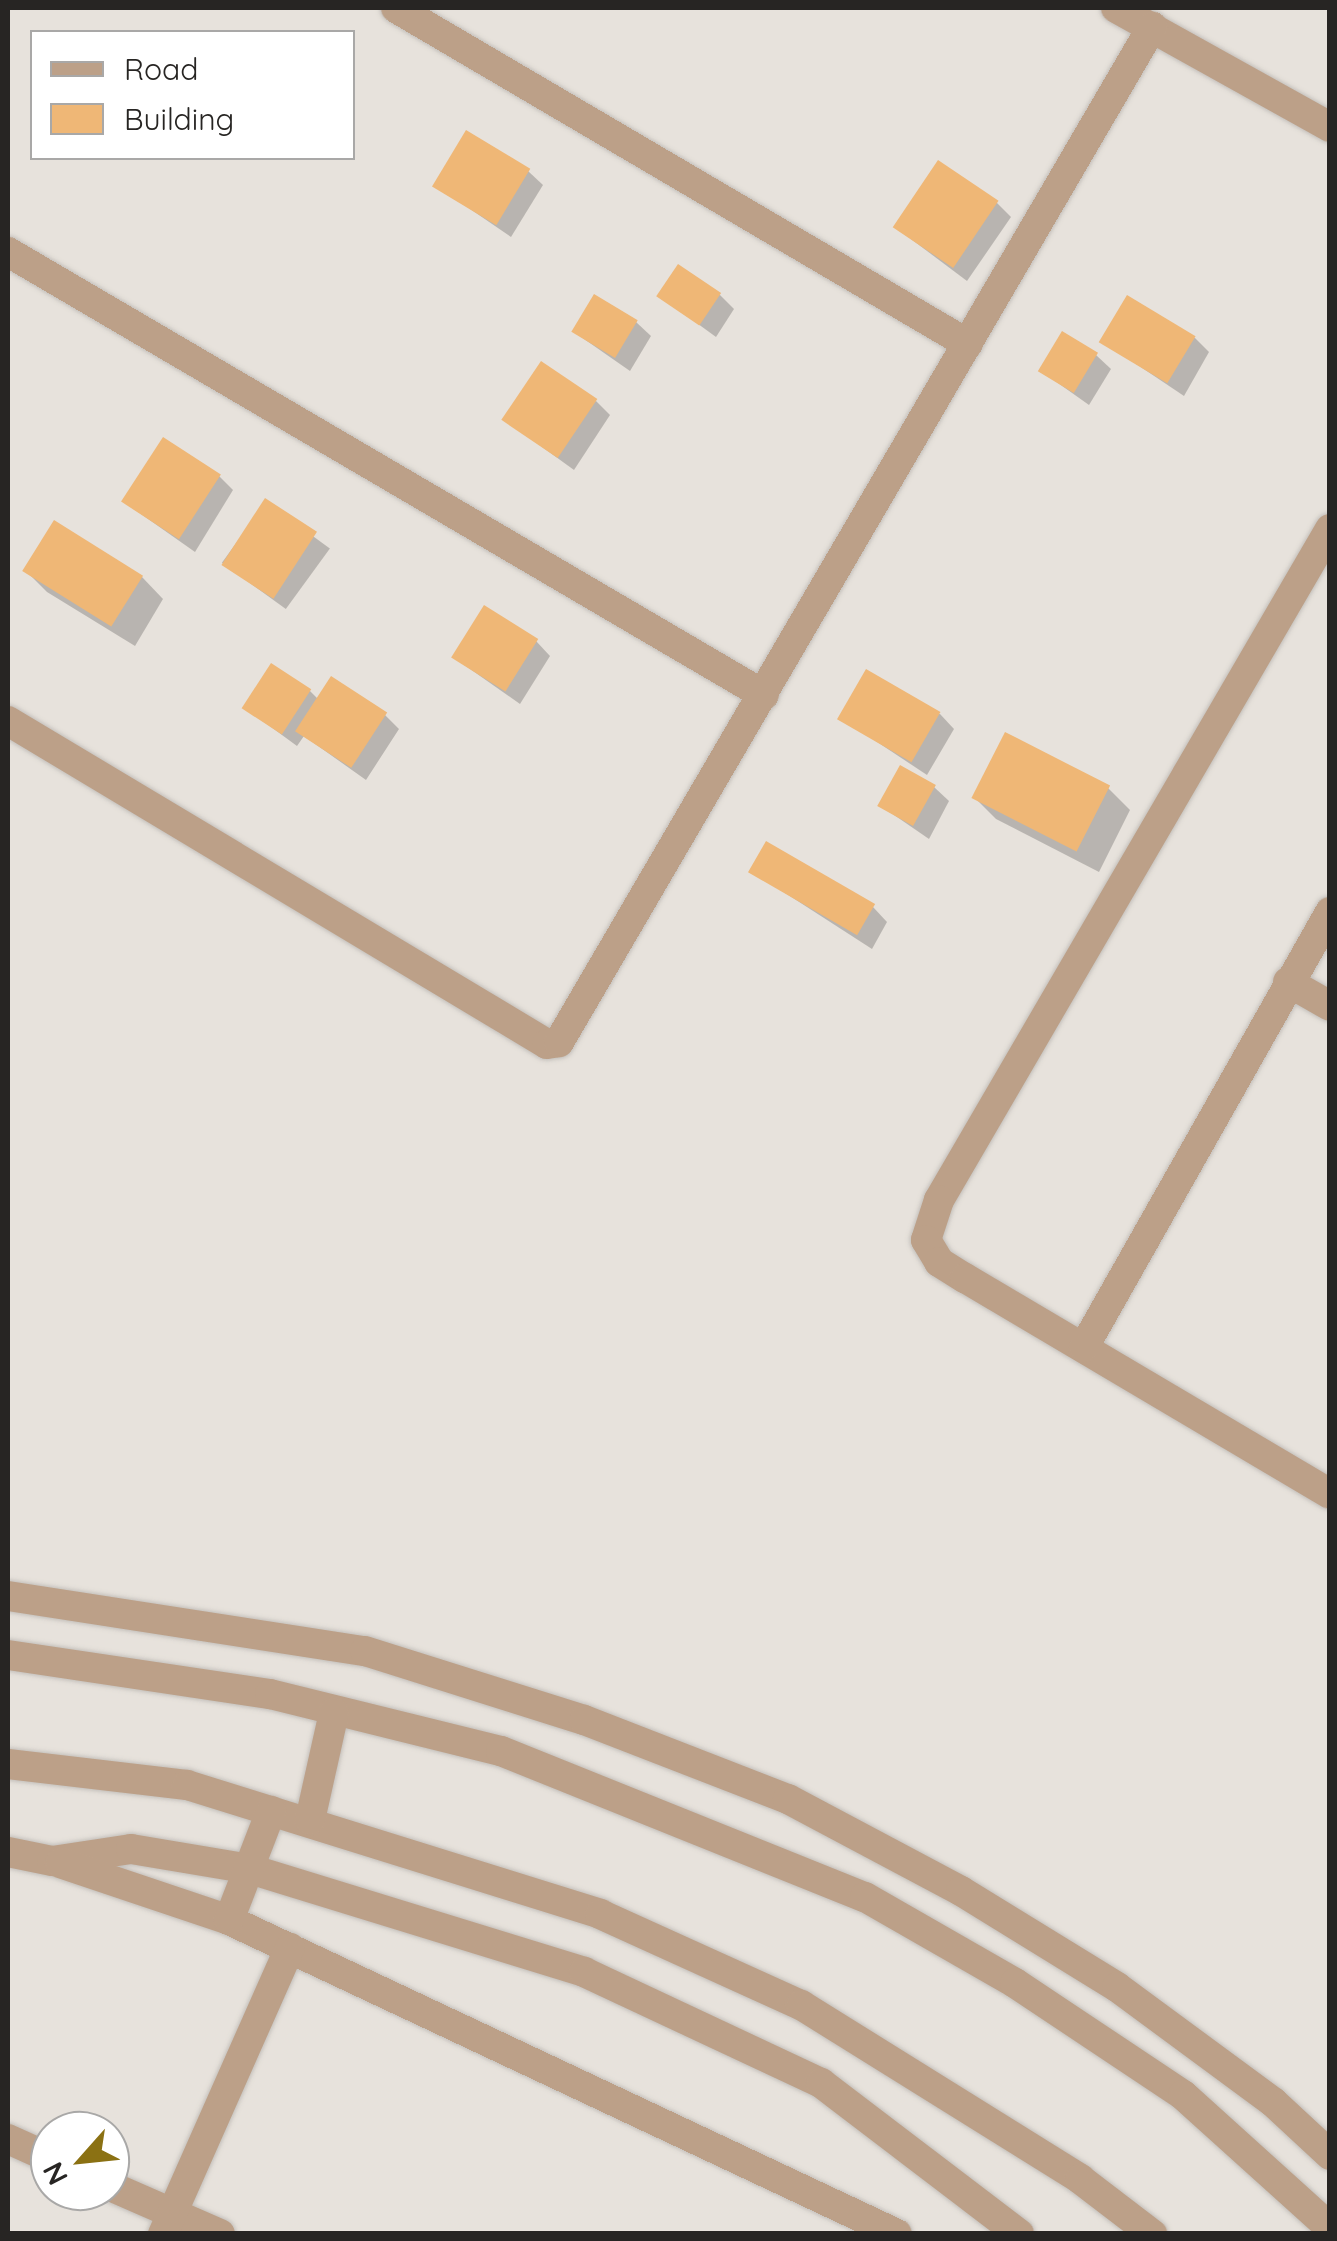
<!DOCTYPE html>
<html>
<head>
<meta charset="utf-8">
<style>
  body { margin:0 }
  #map { position:relative; width:1337px; height:2241px; overflow:hidden; background:#e7e2dc; font-family:Quicksand,sans-serif }
  div>[style] { position:absolute }
  .shadow>* { inset:0; background:#0003; transform-origin:0 0 }
  .building>* { inset:0; background:#efb776; transform-origin:0 0 }
  .roads { filter:drop-shadow(0 0 2px #c4c0bb) drop-shadow(0 0 2px #c4c0bb) }
  .minor>* { height:30px; margin:-15px; padding:0 15px; transform-origin:15px; border-radius:15px; background:#bca088 }
  span { translate:-50% -50%; white-space:nowrap; text-align:center; line-height:1.15; -webkit-text-stroke:8px #fff; paint-order:stroke }
  .frame { position:absolute; inset:0; border:10px solid #272523; pointer-events:none }
  .legend { position:absolute; left:30px; top:30px; width:325px; height:130px; box-sizing:border-box; background:#fff; border:2px solid #a9a8a7; margin:0; padding:12px 18px; list-style:none; font-size:30px; color:#272523 }
  .legend li { display:flex; align-items:center; gap:20px; height:50px }
  .legend b { width:50px; border:2px solid #a9a8a7 }
  .north { position:absolute; left:30px; top:2111px; width:100px; height:100px; box-sizing:border-box; background:#fff; border:2px solid #a9a8a7; border-radius:50%; rotate:243deg; font-size:28px; font-weight:700; line-height:40px; text-align:center; color:#272523 }
  .north::after { content:''; display:block; margin:auto; width:35px; height:45px; background:#8b7113; clip-path:polygon(50% 0,100% 100%,50% 72%,0 100%) }
</style>
</head>
<body>
<div id="map">
  <div class="shadow">
    <i style="clip-path:polygon(528px 171px,543px 185px,511px 237px,435px 185px)"></i>
    <i style="clip-path:polygon(996px 202px,1011px 217px,967px 281px,895px 227px)"></i>
    <i style="clip-path:polygon(720px 295px,734px 309px,716px 337px,661px 297px)"></i>
    <i style="clip-path:polygon(636px 322px,651px 336px,630px 371px,574px 332px)"></i>
    <i style="clip-path:polygon(1195px 338px,1209px 352px,1184px 396px,1102px 341px)"></i>
    <i style="clip-path:polygon(1096px 355px,1111px 369px,1089px 405px,1041px 371px)"></i>
    <i style="clip-path:polygon(596px 401px,610px 415px,574px 470px,505px 420px)"></i>
    <i style="clip-path:polygon(219px 476px,233px 490px,195px 552px,124px 502px)"></i>
    <i style="left:266px;top:502px;width:79px;height:75px;rotate:36deg"></i>
    <i style="clip-path:polygon(26px 571px,142px 577px,163px 599px,135px 646px,47px 592px)"></i>
    <i style="clip-path:polygon(536px 641px,550px 656px,520px 704px,453px 657px)"></i>
    <i style="clip-path:polygon(309px 690px,319px 700px,385px 715px,399px 729px,366px 780px,304px 736px,297px 746px,245px 708px)"></i>
    <i style="clip-path:polygon(940px 714px,954px 729px,927px 775px,841px 718px)"></i>
    <i style="clip-path:polygon(934px 787px,949px 801px,929px 839px,881px 806px)"></i>
    <i style="clip-path:polygon(1108px 788px,1130px 810px,1099px 872px,996px 819px,974px 797px)"></i>
    <i style="clip-path:polygon(751px 871px,873px 907px,887px 922px,872px 949px)"></i>
  </div>
  <div class="building">
    <i style="left:466px;top:130px;width:75px;height:66px;rotate:31deg"></i>
    <i style="left:938px;top:160px;width:73px;height:81px;rotate:34deg"></i>
    <i style="left:678px;top:264px;width:52px;height:39px;rotate:34deg"></i>
    <i style="left:594px;top:294px;width:51px;height:44px;rotate:31deg"></i>
    <i style="left:1127px;top:295px;width:80px;height:55px;rotate:31deg"></i>
    <i style="left:1062px;top:331px;width:42px;height:47px;rotate:31deg"></i>
    <i style="left:541px;top:361px;width:68px;height:71px;rotate:34deg"></i>
    <i style="left:163px;top:437px;width:69px;height:77px;rotate:33deg"></i>
    <i style="left:265px;top:498px;width:62px;height:80px;rotate:33deg"></i>
    <i style="left:54px;top:520px;width:105px;height:60px;rotate:32deg"></i>
    <i style="left:484px;top:605px;width:64px;height:62px;rotate:32deg"></i>
    <i style="left:271px;top:663px;width:48px;height:54px;rotate:33deg"></i>
    <i style="left:866px;top:669px;width:86px;height:58px;rotate:30deg"></i>
    <i style="left:331px;top:676px;width:67px;height:66px;rotate:33deg"></i>
    <i style="left:1005px;top:732px;width:118px;height:74px;rotate:27deg"></i>
    <i style="left:900px;top:765px;width:41px;height:47px;rotate:29deg"></i>
    <i style="left:766px;top:841px;width:126px;height:36px;rotate:30deg"></i>
  </div>
  <div class="roads">
    <div class="minor">
      <i style="left:396px;top:8px;width:663px;rotate:30.43deg"></i>
      <i style="left:1116px;top:8px;width:245px;rotate:29.1deg"></i>
      <i style="left:8px;top:252px;width:876px;rotate:30.37deg"></i>
      <i style="left:1330px;top:529px;width:777px;rotate:120.23deg"></i>
      <i style="left:939px;top:1200px;width:42px;rotate:108deg"></i>
      <i style="left:926px;top:1240px;width:26px;rotate:59deg"></i>
      <i style="left:939px;top:1262px;width:31px;rotate:32deg"></i>
      <i style="left:965px;top:1278px;width:424px;rotate:30.6deg"></i>
      <i style="left:8px;top:721px;width:628px;rotate:30.93deg"></i>
      <i style="left:547px;top:1044px;width:12px;rotate:-9deg"></i>
      <i style="left:559px;top:1042px;width:1176px;rotate:-59.7deg"></i>
      <i style="left:1288px;top:982px;width:48px;rotate:29.7deg"></i>
      <i style="left:1084px;top:1347px;width:500px;rotate:-60.5deg"></i>
      <i style="left:8px;top:1596px;width:361px;rotate:8.8deg"></i>
      <i style="left:365px;top:1651px;width:230px;rotate:17.5deg"></i>
      <i style="left:584px;top:1720px;width:219px;rotate:21.2deg"></i>
      <i style="left:788px;top:1799px;width:196px;rotate:28deg"></i>
      <i style="left:961px;top:1891px;width:183px;rotate:31.6deg"></i>
      <i style="left:1117px;top:1987px;width:194px;rotate:36.4deg"></i>
      <i style="left:1273px;top:2102px;width:78px;rotate:42.9deg"></i>
      <i style="left:8px;top:1655px;width:265px;rotate:8.5deg"></i>
      <i style="left:270px;top:1694px;width:238px;rotate:13.9deg"></i>
      <i style="left:501px;top:1751px;width:392px;rotate:21.9deg"></i>
      <i style="left:865px;top:1897px;width:173px;rotate:29.8deg"></i>
      <i style="left:1015px;top:1983px;width:202px;rotate:33.7deg"></i>
      <i style="left:1183px;top:2095px;width:198px;rotate:42.1deg"></i>
      <i style="left:8px;top:1764px;width:180px;rotate:6.7deg"></i>
      <i style="left:187px;top:1785px;width:433px;rotate:17.3deg"></i>
      <i style="left:600px;top:1914px;width:221px;rotate:24.4deg"></i>
      <i style="left:801px;top:2005px;width:329px;rotate:31.9deg"></i>
      <i style="left:1080px;top:2179px;width:91px;rotate:37.4deg"></i>
      <i style="left:310px;top:1820px;width:110px;rotate:-77.4deg"></i>
      <i style="left:8px;top:1852px;width:45px;rotate:11.6deg"></i>
      <i style="left:52px;top:1861px;width:80px;rotate:-8.6deg"></i>
      <i style="left:131px;top:1849px;width:121px;rotate:9.5deg"></i>
      <i style="left:250px;top:1869px;width:350px;rotate:17.1deg"></i>
      <i style="left:584px;top:1972px;width:262px;rotate:25.1deg"></i>
      <i style="left:821px;top:2083px;width:249px;rotate:37.3deg"></i>
      <i style="left:60px;top:1863px;width:178px;rotate:18.6deg"></i>
      <i style="left:229px;top:1920px;width:738px;rotate:25.18deg"></i>
      <i style="left:229px;top:1920px;width:117px;rotate:-68.9deg"></i>
      <i style="left:8px;top:2139px;width:46px;rotate:24.3deg"></i>
      <i style="left:110px;top:2186px;width:120px;rotate:23.6deg"></i>
      <i style="left:163px;top:2234px;width:313px;rotate:-66.1deg"></i>
    </div>
  </div>
  <div class="frame"></div>
  <ul class="legend">
  <li><b style="height:12px;background:#bca088"></b>Road</li>
  <li><b style="height:28px;background:#efb776"></b>Building</li>
  </ul>
  <div class="north">N</div>
</div>
</body>
</html>
